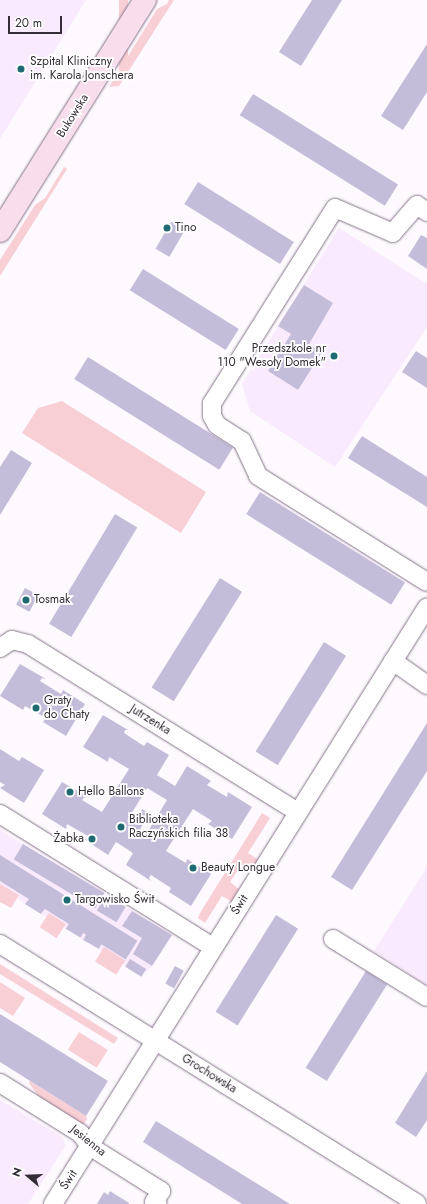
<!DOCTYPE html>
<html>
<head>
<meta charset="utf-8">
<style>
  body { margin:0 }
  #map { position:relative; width:427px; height:1204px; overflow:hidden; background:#fdf9fe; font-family:Jost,sans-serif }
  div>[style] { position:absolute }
  .built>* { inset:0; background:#faeafd }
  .green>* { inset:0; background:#f9cfd6; transform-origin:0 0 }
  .building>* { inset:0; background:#c4bdd9; transform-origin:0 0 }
  .roads { filter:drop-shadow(0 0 1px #86748a) drop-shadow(0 0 1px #86748a) }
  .minor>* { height:18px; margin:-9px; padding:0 9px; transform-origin:9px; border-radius:9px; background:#fff }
  .major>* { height:22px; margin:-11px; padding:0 11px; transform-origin:11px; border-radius:11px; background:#f8ddec }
  .dots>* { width:11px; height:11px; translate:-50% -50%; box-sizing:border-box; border:2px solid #fff; border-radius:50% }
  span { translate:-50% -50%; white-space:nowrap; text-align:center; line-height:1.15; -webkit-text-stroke:3.5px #fff; paint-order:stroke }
  .poi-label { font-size:12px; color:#342c36 }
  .left { translate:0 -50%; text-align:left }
  .right { translate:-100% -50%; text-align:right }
  .street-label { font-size:12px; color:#342c36 }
  .north { position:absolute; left:8px; top:1156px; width:40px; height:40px; -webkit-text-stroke:3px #fff; paint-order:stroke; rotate:289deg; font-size:11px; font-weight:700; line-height:16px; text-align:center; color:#342c36 }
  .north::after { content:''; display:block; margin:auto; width:14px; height:18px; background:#342c36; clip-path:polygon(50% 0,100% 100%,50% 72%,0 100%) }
  .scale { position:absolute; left:8px; top:16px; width:54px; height:18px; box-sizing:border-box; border:2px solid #342c36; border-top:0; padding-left:5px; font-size:12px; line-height:14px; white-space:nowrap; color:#342c36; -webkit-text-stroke:3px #fff; paint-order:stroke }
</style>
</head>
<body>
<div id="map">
  <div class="built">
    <i style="clip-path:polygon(0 0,86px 0,0 139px)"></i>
    <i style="clip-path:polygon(339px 228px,427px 284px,427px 327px,335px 467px,250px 411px,242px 384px)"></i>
    <i style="clip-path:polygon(0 830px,172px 935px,152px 966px,142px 976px,25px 904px,0 885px)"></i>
    <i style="clip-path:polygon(427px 867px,427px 985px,374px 951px)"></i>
    <i style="clip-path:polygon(0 1100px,61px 1136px,66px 1145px,28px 1204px,0 1204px)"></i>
  </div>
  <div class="green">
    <i style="left:119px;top:0;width:9px;height:79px"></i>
    <i style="clip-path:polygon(169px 0,174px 0,119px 86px,109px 87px,157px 9px,167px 4px)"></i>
    <i style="clip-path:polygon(64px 167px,67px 169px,0 276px,0 260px,35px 205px,45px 198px)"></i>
    <i style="clip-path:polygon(62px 401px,206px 492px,181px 533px,22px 433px,38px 408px)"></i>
    <i style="clip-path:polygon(262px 813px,270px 818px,248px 853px,259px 860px,252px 871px,241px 865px,230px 882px,240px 890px,232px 902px,222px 896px,205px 923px,198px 918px,200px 913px)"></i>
    <i style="clip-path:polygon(0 884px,19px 895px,11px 908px,0 902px)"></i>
    <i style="left:49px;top:913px;width:20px;height:17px;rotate:33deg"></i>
    <i style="left:104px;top:947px;width:25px;height:17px;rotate:32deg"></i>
    <i style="clip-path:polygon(0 964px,118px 1038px,114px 1044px,0 974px)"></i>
    <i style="clip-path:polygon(0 982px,25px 998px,13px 1016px,0 1008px)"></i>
    <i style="left:79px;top:1032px;width:34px;height:21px;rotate:32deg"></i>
    <i style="clip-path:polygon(30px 1081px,86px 1116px,87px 1119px,83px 1125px,40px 1098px,29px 1083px)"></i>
  </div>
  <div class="building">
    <i style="clip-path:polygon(312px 0,342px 0,301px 66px,279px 52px)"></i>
    <i style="clip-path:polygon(427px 44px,427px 92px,403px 130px,381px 116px)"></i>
    <i style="left:253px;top:94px;width:171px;height:25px;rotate:32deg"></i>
    <i style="left:198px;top:182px;width:113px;height:26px;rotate:32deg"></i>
    <i style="left:171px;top:222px;width:16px;height:31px;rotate:30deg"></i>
    <i style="clip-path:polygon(421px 235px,427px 238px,427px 269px,408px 256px)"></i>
    <i style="left:143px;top:269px;width:113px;height:25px;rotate:32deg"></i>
    <i style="clip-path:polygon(304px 285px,333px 303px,309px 344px,322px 352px,298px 390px,268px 371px,291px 334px,278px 326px)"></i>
    <i style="clip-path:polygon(416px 351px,427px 358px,427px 388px,402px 372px)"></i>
    <i style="left:88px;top:357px;width:171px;height:26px;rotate:32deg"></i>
    <i style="clip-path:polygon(362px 436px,427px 477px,427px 507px,348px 458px)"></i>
    <i style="clip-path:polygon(11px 450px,32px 463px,0 515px,0 467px)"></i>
    <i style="left:260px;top:492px;width:171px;height:26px;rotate:32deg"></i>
    <i style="left:115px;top:514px;width:26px;height:128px;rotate:31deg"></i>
    <i style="left:220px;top:578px;width:26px;height:129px;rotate:32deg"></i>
    <i style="left:25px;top:588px;width:15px;height:19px;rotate:28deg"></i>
    <i style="left:324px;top:642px;width:26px;height:129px;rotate:32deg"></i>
    <i style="clip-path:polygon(20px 664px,46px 679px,42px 678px,40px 681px,61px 694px,63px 690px,85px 704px,66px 736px,43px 722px,46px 718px,25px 706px,23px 710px,0 696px)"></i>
    <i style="clip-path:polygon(evenodd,103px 715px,128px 730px,125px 730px,124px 733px,144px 746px,147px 742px,169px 755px,157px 775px,175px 786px,187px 766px,211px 781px,207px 785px,227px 797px,228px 792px,252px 807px,232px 839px,208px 824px,212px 821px,193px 809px,166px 851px,186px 863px,187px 859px,211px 874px,191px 906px,169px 892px,171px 888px,151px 875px,149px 878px,151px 881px,126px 865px,133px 853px,116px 842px,108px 855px,84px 839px,86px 839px,88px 836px,67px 824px,66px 829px,42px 814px,62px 782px,86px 796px,82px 800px,102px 812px,129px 769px,109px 757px,108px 762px,83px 747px,103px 715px,147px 788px,167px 800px,147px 833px,140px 829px,150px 814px,142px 809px,133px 824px,127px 821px,147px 788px)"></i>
    <i style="clip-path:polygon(427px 723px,427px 771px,352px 890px,331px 877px)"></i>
    <i style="clip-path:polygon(0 749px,19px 761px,22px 757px,44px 770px,24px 803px,0 788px,5px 785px,0 782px)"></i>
    <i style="left:23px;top:844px;width:95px;height:18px;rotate:31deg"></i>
    <i style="left:0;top:855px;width:162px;height:22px;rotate:32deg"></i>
    <i style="left:106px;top:895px;width:23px;height:18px;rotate:31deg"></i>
    <i style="clip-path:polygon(30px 898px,46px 907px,41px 914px,25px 904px)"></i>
    <i style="clip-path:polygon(132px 911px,172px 935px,152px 966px,133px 954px,142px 938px,122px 926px)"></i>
    <i style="left:276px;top:915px;width:26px;height:114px;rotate:32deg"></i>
    <i style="left:70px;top:922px;width:17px;height:8px;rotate:31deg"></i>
    <i style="left:87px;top:933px;width:18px;height:8px;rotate:29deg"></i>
    <i style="left:130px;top:959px;width:19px;height:9px;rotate:32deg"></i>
    <i style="left:175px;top:966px;width:10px;height:20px;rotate:29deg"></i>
    <i style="left:366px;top:971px;width:25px;height:114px;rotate:32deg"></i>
    <i style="clip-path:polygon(0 1014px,108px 1081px,86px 1116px,0 1062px)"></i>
    <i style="clip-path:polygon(427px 1071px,427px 1120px,416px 1137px,395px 1123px)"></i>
    <i style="clip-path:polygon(156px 1121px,290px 1204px,242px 1204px,143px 1142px)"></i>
    <i style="clip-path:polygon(110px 1191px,129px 1203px,129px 1204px,97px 1204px,104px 1192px,108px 1195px)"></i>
  </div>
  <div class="roads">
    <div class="minor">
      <i style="left:427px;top:212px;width:12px;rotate:-145deg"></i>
      <i style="left:417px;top:205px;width:37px;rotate:131deg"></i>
      <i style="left:393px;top:233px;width:63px;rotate:-156.7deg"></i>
      <i style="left:335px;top:208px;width:231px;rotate:122.2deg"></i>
      <i style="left:212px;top:403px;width:13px;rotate:90deg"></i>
      <i style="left:212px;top:416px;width:10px;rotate:61deg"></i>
      <i style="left:217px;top:425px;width:30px;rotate:33deg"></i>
      <i style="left:242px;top:441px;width:38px;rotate:65deg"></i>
      <i style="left:258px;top:476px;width:199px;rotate:32.1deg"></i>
      <i style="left:0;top:648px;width:14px;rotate:-34deg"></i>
      <i style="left:12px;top:640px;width:16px;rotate:14deg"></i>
      <i style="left:28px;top:644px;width:318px;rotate:31.9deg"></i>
      <i style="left:393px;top:661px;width:42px;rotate:35.2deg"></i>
      <i style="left:0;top:814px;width:251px;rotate:32deg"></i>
      <i style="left:333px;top:939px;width:110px;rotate:31.7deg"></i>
      <i style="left:0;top:944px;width:491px;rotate:31.9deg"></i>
      <i style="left:0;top:1083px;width:94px;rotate:32deg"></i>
      <i style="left:80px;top:1133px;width:18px;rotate:52deg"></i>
      <i style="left:91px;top:1147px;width:83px;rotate:32.2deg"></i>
      <i style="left:161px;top:1191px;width:13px;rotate:122deg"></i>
      <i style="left:154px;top:1202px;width:4px;rotate:27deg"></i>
      <i style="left:53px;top:1204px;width:704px;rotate:-57.93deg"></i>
    </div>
    <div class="major">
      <i style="left:0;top:231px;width:273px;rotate:-57.9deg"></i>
    </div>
  </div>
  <div class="dots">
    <i style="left:21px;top:69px;background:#1e6a70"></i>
    <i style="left:167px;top:228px;background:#1e6a70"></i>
    <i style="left:334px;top:356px;background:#1e6a70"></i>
    <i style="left:26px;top:600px;background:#1e6a70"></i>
    <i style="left:36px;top:708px;background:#1e6a70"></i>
    <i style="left:70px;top:792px;background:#1e6a70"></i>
    <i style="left:121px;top:827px;background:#1e6a70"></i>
    <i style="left:92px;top:839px;background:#1e6a70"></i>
    <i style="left:193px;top:868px;background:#1e6a70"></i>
    <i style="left:67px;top:900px;background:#1e6a70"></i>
  </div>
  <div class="poi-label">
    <span class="left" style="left:30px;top:69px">Szpital Kliniczny<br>im. Karola Jonschera</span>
    <span class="left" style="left:175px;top:228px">Tino</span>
    <span class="right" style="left:326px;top:356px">Przedszkole nr<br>110 "Wesoły Domek"</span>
    <span class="left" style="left:34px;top:600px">Tosmak</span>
    <span class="left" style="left:44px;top:708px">Graty<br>do Chaty</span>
    <span class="left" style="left:78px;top:792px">Hello Ballons</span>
    <span class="left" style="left:129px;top:827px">Biblioteka<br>Raczyńskich filia 38</span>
    <span class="right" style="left:84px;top:839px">Żabka</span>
    <span class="left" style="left:201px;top:868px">Beauty Longue</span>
    <span class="left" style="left:75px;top:900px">Targowisko Świt</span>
  </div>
  <div class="street-label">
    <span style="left:73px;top:116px;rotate:-58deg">Bukowska</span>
    <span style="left:150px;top:720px;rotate:32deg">Jutrzenka</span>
    <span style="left:240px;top:905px;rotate:-58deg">Świt</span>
    <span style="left:209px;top:1074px;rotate:32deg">Grochowska</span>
    <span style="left:88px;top:1141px;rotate:39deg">Jesienna</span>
    <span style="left:69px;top:1180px;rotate:-57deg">Świt</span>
  </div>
  <div class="north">N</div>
  <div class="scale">20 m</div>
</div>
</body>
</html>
